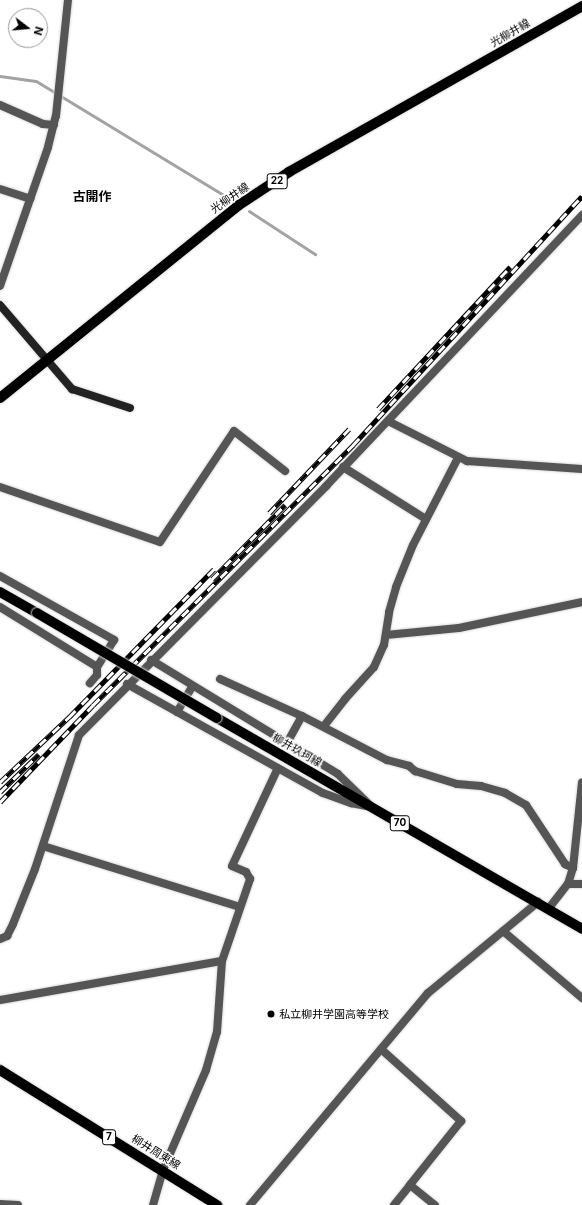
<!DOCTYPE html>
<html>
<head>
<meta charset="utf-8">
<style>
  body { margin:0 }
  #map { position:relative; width:582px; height:1205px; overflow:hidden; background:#fff; font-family:Inter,"Noto Sans JP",sans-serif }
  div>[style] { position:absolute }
  .stream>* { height:3px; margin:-1.5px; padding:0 1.5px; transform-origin:1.5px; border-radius:1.5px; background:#a3a3a3 }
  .roads { filter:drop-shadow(0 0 1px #dbdbdb) drop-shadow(0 0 1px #dbdbdb) }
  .street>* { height:8px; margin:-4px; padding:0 4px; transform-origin:4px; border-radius:4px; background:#555 }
  .secondary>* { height:8px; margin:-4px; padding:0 4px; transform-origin:4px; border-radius:4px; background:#222 }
  .primary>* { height:10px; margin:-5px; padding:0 5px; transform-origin:5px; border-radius:5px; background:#000 }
  .rail>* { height:4.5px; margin-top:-2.25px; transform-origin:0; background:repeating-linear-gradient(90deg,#fff 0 9px,#000 0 18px); box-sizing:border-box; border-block:1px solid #000 }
  .bridges { filter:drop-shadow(0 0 1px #dbdbdb) drop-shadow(0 0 1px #dbdbdb) }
  .primary-bridge>* { height:10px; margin:-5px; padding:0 5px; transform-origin:5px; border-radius:5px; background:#000 }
  .dots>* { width:11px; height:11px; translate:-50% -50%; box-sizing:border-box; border:2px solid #fff; border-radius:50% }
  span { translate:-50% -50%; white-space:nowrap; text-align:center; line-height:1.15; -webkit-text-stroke:3px #fff; paint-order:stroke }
  .shield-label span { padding:1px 3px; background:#fff; border:1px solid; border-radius:3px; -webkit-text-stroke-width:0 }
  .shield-label { font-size:10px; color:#000; font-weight:700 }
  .street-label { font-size:11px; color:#000 }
  .poi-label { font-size:11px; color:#000 }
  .left { translate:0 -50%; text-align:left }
  .quarter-label { font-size:13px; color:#000; font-weight:700 }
  .north { position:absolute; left:8px; top:8px; width:40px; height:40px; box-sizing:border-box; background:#fff; border:1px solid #999; border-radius:50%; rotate:106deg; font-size:11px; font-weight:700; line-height:16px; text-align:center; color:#000 }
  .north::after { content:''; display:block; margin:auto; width:14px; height:18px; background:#000; clip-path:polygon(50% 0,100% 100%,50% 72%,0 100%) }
</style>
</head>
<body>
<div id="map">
  <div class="stream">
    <i style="left:0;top:76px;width:36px;rotate:8deg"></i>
    <i style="left:36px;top:81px;width:231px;rotate:31.3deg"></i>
    <i style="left:249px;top:211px;width:79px;rotate:33.1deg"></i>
  </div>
  <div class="roads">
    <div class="street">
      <i style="left:0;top:105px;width:47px;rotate:23.8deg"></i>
      <i style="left:43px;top:124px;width:11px;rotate:5deg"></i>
      <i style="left:0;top:189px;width:32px;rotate:18deg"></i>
      <i style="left:0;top:286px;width:147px;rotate:-70.9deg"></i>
      <i style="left:48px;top:147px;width:32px;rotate:-76deg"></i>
      <i style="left:56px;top:116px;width:117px;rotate:-84.1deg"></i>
      <i style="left:388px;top:421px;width:89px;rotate:26.9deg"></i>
      <i style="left:467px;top:461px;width:115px;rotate:4deg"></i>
      <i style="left:343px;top:467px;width:98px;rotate:32.1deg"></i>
      <i style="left:0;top:487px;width:169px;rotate:19deg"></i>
      <i style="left:160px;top:542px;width:133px;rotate:-56.3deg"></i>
      <i style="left:234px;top:431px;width:65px;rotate:38.1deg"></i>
      <i style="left:0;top:576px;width:131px;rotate:29.3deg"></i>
      <i style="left:114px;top:640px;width:32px;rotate:122deg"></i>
      <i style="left:0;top:607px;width:114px;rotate:31.7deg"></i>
      <i style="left:97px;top:667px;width:8px;rotate:90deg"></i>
      <i style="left:97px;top:675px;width:11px;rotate:131deg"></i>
      <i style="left:386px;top:635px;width:73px;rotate:-5.5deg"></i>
      <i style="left:459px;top:628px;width:126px;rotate:-11.9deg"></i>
      <i style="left:220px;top:679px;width:90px;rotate:24.3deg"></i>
      <i style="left:127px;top:684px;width:224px;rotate:29.1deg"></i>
      <i style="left:323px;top:793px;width:30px;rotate:20deg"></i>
      <i style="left:351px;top:803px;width:21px;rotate:11deg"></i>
      <i style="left:372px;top:807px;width:47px;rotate:-135.9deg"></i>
      <i style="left:338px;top:774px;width:219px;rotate:-148.6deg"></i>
      <i style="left:177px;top:712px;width:29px;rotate:-59deg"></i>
      <i style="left:324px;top:726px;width:34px;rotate:-52deg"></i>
      <i style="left:345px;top:699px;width:43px;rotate:-47.8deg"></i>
      <i style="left:374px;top:667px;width:24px;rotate:-66deg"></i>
      <i style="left:384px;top:645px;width:33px;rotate:-81deg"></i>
      <i style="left:389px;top:612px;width:26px;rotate:-74deg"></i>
      <i style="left:396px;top:587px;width:45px;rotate:-68deg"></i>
      <i style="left:413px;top:545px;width:98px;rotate:-62.7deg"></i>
      <i style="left:287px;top:743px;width:31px;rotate:-61deg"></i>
      <i style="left:302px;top:716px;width:96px;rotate:27.4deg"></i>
      <i style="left:387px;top:760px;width:23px;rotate:15deg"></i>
      <i style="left:409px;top:766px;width:8px;rotate:40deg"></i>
      <i style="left:415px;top:771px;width:44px;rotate:17.2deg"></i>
      <i style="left:457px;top:784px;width:24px;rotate:5deg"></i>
      <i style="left:481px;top:786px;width:25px;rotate:16deg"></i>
      <i style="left:505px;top:793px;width:24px;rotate:30deg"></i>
      <i style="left:526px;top:805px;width:71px;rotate:56.5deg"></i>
      <i style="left:565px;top:864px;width:9px;rotate:27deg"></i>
      <i style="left:43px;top:846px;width:206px;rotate:17.2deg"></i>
      <i style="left:568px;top:884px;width:14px"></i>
      <i style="left:549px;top:908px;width:31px;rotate:-52deg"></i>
      <i style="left:568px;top:884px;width:17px;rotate:-73deg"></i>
      <i style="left:573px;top:868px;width:86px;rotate:-84deg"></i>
      <i style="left:503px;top:931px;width:104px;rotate:40.3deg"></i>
      <i style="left:0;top:939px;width:8px;rotate:-23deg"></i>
      <i style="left:7px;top:936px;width:13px;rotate:-63deg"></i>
      <i style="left:13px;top:924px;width:59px;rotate:-68.2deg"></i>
      <i style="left:35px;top:869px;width:141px;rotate:-71.8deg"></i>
      <i style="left:79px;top:735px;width:351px;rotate:-45.2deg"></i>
      <i style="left:326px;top:486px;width:373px;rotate:-46.6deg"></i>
      <i style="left:0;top:1000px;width:225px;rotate:-10deg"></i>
      <i style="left:381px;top:1049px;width:108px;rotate:42deg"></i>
      <i style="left:461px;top:1121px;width:82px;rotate:128.6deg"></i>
      <i style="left:0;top:1204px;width:18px;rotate:3deg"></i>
      <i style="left:153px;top:1205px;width:36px;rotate:-74deg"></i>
      <i style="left:163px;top:1170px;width:109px;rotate:-66.7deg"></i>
      <i style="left:206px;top:1070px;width:40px;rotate:-74deg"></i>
      <i style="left:217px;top:1032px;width:71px;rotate:-86deg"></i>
      <i style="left:222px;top:961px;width:87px;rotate:-71.1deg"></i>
      <i style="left:250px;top:879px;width:8px;rotate:-120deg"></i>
      <i style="left:246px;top:872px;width:15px;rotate:-157deg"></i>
      <i style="left:232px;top:866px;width:108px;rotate:-64.9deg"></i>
      <i style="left:250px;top:1205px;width:277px;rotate:-50deg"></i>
      <i style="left:428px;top:993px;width:143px;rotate:-39.6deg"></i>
      <i style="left:394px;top:1205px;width:26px;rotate:-51deg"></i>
      <i style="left:410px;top:1185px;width:32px;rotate:39deg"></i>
    </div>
    <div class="secondary">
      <i style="left:0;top:305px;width:111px;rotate:49.4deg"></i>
      <i style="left:72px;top:389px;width:61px;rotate:18.1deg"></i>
    </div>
    <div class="primary">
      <i style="left:0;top:398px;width:307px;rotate:-38.9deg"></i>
      <i style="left:239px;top:205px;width:60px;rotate:-33.4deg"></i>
      <i style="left:289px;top:172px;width:337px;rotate:-29.5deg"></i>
      <i style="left:0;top:592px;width:43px;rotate:29.6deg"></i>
      <i style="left:217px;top:718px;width:422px;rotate:30deg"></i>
      <i style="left:0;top:1070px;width:256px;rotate:31.9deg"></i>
    </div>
  </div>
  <div class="rail">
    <i style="left:378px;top:409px;width:194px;rotate:-47.1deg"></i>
    <i style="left:269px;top:513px;width:116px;rotate:-46.4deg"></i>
    <i style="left:212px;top:579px;width:104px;rotate:-45.4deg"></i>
    <i style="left:0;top:782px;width:95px;rotate:-43.3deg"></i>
    <i style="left:69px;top:717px;width:207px;rotate:-45.6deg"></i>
    <i style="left:0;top:792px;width:54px;rotate:-44.3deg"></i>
    <i style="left:0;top:802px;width:134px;rotate:-46.2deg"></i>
    <i style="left:93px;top:705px;width:368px;rotate:-45deg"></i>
    <i style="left:353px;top:445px;width:338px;rotate:-47.4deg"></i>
  </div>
  <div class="bridges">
    <div class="primary-bridge">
      <i style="left:37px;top:613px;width:208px;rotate:30.3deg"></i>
    </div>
  </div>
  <div class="dots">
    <i style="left:271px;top:1014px;background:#000"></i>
  </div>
  <div class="shield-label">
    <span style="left:277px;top:181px">22</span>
    <span style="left:400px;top:823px">70</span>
    <span style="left:109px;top:1137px">7</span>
  </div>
  <div class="street-label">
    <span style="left:510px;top:33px;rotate:-30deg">光柳井線</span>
    <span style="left:230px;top:198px;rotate:-35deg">光柳井線</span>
    <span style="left:297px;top:750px;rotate:30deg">柳井玖珂線</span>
    <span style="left:156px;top:1152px;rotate:32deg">柳井周東線</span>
  </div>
  <div class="poi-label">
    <span class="left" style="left:279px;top:1014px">私立柳井学園高等学校</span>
  </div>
  <div class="quarter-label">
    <span style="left:92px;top:196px">古開作</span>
  </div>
  <div class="north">N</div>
</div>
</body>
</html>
